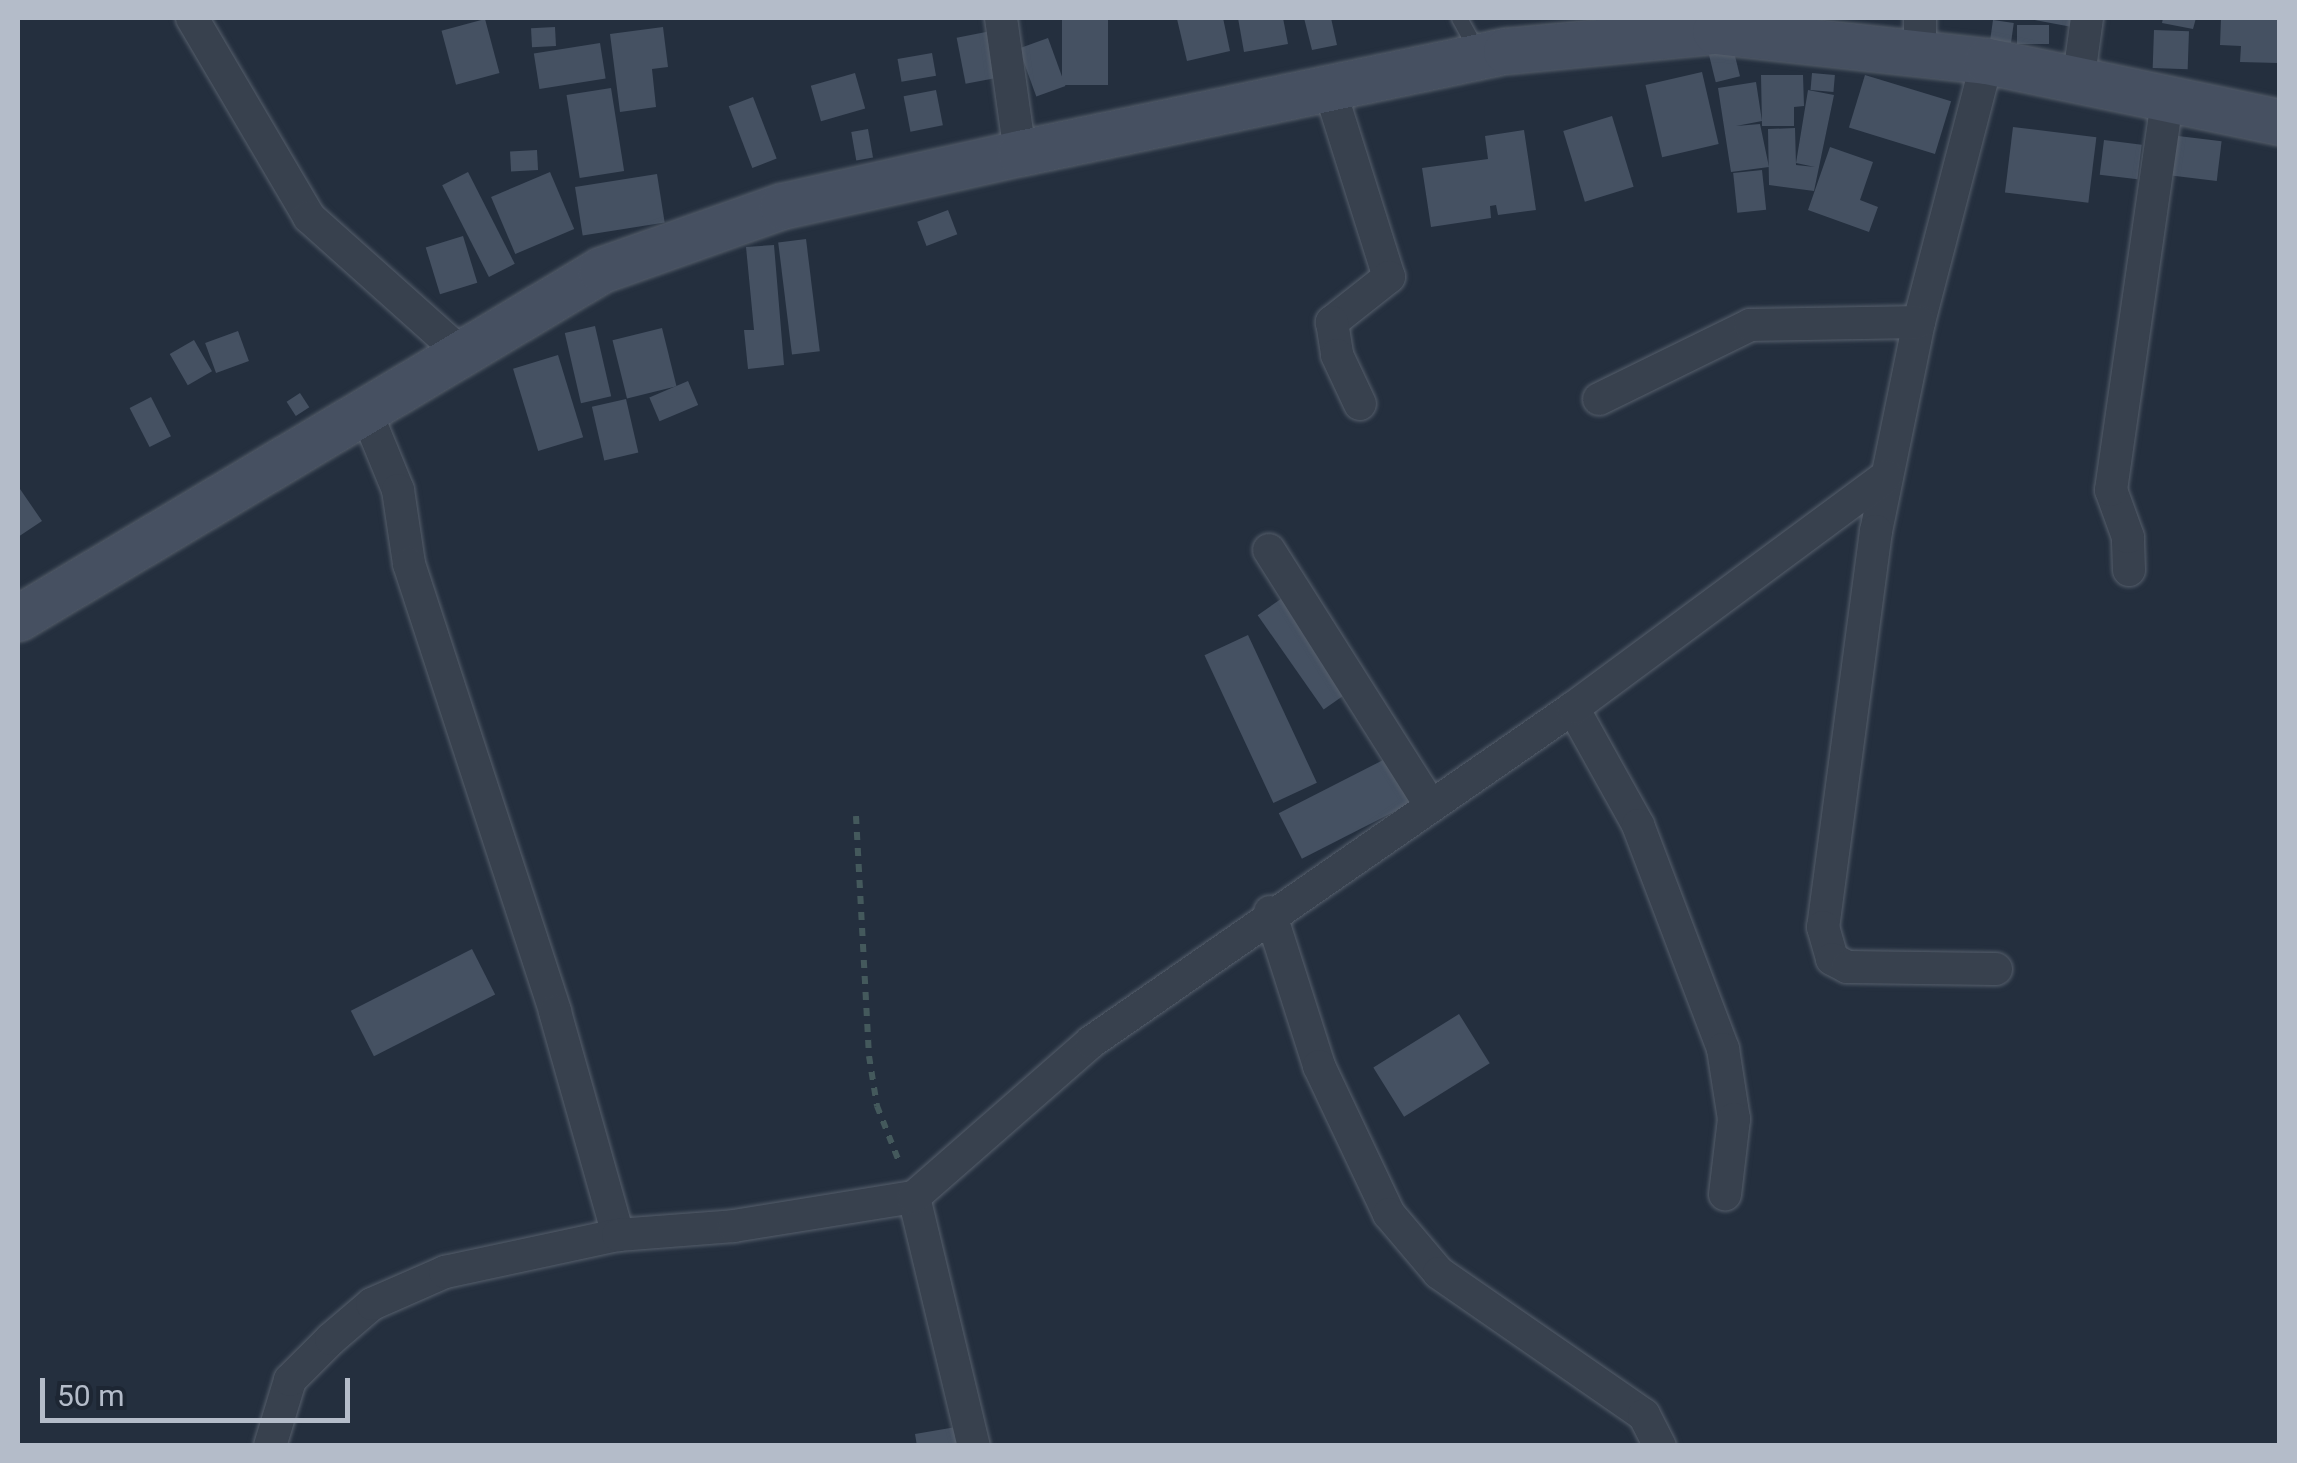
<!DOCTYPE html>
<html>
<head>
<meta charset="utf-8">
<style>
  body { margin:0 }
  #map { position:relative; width:2297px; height:1463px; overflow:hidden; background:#242f3e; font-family:Roboto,sans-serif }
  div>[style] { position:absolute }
  .building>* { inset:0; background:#455162; transform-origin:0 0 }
  .path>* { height:6px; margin-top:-3px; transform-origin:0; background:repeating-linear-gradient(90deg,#44595c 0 8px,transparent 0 16px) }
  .roads { filter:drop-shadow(0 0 2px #565f6c) drop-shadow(0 0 2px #565f6c) }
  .lane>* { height:15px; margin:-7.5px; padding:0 7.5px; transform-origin:7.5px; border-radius:7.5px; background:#38414e }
  .street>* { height:32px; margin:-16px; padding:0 16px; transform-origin:16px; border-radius:16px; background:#38414e }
  .secondary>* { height:45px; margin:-22.5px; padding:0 22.5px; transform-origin:22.5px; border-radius:22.5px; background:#465061 }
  span { translate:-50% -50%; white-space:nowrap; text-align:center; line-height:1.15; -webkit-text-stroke:10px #1d2633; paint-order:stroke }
  .frame { position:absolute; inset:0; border:20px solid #b4bcc9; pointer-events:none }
  .scale { position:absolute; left:40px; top:1378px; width:310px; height:45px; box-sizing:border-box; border:5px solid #b4bcc9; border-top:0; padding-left:12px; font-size:30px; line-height:35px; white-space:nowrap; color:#b4bcc9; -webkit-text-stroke:8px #1d2633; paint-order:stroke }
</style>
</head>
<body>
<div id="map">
  <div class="building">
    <i style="left:1062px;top:18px;width:46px;height:67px"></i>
    <i style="clip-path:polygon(1223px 18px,1230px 51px,1187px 61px,1177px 19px)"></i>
    <i style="clip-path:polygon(1238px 18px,1283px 18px,1288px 44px,1244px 52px)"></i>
    <i style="clip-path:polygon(1304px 18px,1331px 18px,1337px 45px,1312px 50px)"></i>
    <i style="clip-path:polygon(2024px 18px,2074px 18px,2072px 27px)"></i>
    <i style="clip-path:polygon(2163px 18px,2196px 18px,2193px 29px,2162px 23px)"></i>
    <i style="clip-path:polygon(2221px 18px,2280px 18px,2278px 63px,2240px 62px,2241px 46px,2220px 45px)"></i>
    <i style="left:485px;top:19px;width:56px;height:45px;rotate:75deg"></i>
    <i style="left:1993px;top:20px;width:21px;height:20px;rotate:8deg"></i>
    <i style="left:2017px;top:25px;width:32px;height:19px"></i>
    <i style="left:555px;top:27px;width:19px;height:24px;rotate:87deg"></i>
    <i style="clip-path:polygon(663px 27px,668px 67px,652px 69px,656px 107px,620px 112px,610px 34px)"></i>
    <i style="left:2154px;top:30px;width:35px;height:38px;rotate:2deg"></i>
    <i style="left:991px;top:31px;width:47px;height:35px;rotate:79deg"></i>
    <i style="left:1048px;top:38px;width:51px;height:31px;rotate:70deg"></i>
    <i style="left:600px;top:43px;width:36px;height:67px;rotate:81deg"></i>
    <i style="left:1733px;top:48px;width:29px;height:25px;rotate:76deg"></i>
    <i style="left:932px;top:53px;width:23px;height:35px;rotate:80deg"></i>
    <i style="left:1702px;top:72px;width:74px;height:58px;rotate:77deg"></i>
    <i style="left:855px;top:73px;width:37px;height:46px;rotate:74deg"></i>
    <i style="left:1812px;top:73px;width:23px;height:17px;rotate:5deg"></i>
    <i style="clip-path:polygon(1761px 75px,1803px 75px,1804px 106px,1794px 107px,1794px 126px,1762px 126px)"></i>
    <i style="left:1865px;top:75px;width:90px;height:55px;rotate:17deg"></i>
    <i style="clip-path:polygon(1756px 82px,1762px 121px,1736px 126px,1760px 124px,1769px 167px,1731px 172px,1718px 88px)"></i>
    <i style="left:611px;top:88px;width:84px;height:45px;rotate:81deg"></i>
    <i style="left:936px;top:90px;width:36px;height:33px;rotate:79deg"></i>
    <i style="clip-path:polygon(1808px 90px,1834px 95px,1814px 191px,1769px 185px,1768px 129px,1795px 128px,1796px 165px,1815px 167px,1796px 163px)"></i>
    <i style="left:753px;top:97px;width:66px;height:26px;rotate:69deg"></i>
    <i style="left:1612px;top:116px;width:74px;height:51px;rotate:73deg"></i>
    <i style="left:2013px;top:127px;width:84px;height:66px;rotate:7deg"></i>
    <i style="left:868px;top:129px;width:29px;height:17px;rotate:80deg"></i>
    <i style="clip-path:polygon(1524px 130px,1536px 210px,1498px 215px,1496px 205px,1490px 206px,1491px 218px,1431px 227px,1422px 168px,1488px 159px,1485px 136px)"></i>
    <i style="left:2170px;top:135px;width:52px;height:40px;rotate:7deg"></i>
    <i style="left:2104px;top:140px;width:38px;height:35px;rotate:7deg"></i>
    <i style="clip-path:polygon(1830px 147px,1873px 162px,1860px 200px,1878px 207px,1869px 232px,1808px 210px)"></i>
    <i style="left:537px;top:150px;width:20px;height:27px;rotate:87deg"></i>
    <i style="left:1762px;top:170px;width:40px;height:29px;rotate:84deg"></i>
    <i style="left:468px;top:172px;width:103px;height:29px;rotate:63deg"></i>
    <i style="left:550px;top:172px;width:62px;height:64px;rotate:67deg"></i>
    <i style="left:657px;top:174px;width:49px;height:83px;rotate:81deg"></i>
    <i style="left:948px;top:210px;width:26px;height:33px;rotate:69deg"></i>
    <i style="left:463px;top:236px;width:49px;height:39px;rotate:73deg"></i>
    <i style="left:806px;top:239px;width:113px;height:28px;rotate:83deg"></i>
    <i style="clip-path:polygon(774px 245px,784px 365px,748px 369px,744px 330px,754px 330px,746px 247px)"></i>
    <i style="left:595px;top:326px;width:72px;height:31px;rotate:77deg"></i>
    <i style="left:662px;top:328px;width:60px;height:51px;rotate:76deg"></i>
    <i style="left:238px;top:331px;width:32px;height:35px;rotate:70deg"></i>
    <i style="left:194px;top:340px;width:36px;height:28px;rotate:60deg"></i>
    <i style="left:558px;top:355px;width:86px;height:47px;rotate:73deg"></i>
    <i style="left:688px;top:381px;width:26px;height:42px;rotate:67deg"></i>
    <i style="left:300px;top:393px;width:17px;height:16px;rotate:57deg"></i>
    <i style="left:151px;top:397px;width:44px;height:24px;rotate:63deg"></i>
    <i style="left:626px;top:399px;width:55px;height:35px;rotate:77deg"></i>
    <i style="clip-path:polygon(20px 489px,42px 521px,18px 537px,18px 491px)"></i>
    <i style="left:1288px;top:594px;width:115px;height:37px;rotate:55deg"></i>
    <i style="left:1248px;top:635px;width:163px;height:48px;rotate:65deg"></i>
    <i style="left:1391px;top:756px;width:51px;height:126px;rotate:63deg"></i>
    <i style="left:472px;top:949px;width:51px;height:136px;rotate:63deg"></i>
    <i style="left:1459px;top:1014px;width:58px;height:101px;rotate:58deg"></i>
    <i style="clip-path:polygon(956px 1427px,959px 1446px,917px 1446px,915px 1434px)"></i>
  </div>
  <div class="path">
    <i style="left:856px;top:816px;width:240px;rotate:86.9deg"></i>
    <i style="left:869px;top:1056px;width:51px;rotate:80.9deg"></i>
    <i style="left:877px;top:1106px;width:62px;rotate:68.4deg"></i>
  </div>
  <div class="roads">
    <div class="lane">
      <i style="left:1459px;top:18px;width:39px;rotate:61deg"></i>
    </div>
    <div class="street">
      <i style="left:192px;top:18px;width:231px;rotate:59.5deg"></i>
      <i style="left:309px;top:217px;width:200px;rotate:41.8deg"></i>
      <i style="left:1001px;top:18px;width:136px;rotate:82deg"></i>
      <i style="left:1920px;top:18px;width:36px;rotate:90deg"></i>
      <i style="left:1987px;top:61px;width:270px;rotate:104.6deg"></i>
      <i style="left:1919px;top:322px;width:213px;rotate:101.6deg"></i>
      <i style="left:1876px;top:531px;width:400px;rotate:97.6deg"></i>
      <i style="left:1823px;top:927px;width:33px;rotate:74deg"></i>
      <i style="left:1832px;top:959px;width:17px;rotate:28deg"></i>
      <i style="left:1847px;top:967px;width:149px;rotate:0.8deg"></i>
      <i style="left:2078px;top:83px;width:66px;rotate:-82.1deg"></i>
      <i style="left:1329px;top:87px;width:199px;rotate:72.5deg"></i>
      <i style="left:1389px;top:277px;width:73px;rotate:141.7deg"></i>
      <i style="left:1332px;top:322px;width:33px;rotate:81deg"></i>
      <i style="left:1337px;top:355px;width:54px;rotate:64.9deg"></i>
      <i style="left:1599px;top:399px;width:168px;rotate:-26.1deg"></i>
      <i style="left:1750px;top:325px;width:169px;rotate:-1deg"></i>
      <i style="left:364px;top:407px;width:90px;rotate:67.7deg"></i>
      <i style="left:398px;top:490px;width:75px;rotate:81.5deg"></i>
      <i style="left:409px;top:564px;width:471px;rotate:71.9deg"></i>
      <i style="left:555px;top:1012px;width:232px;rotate:74.2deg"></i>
      <i style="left:1269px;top:550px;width:302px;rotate:57.7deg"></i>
      <i style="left:2129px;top:570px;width:33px;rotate:-92deg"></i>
      <i style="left:2128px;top:537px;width:50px;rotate:-109.9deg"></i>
      <i style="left:2111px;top:490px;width:393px;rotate:-81.8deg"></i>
      <i style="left:1573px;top:708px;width:134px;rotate:60.9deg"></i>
      <i style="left:1638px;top:825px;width:240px;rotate:69.2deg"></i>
      <i style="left:1723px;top:1049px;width:71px;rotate:81.1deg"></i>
      <i style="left:1734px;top:1119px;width:76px;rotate:96.8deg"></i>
      <i style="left:1270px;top:912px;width:162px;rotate:72.3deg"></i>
      <i style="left:1319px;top:1066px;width:164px;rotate:64.7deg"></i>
      <i style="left:1389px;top:1214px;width:77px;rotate:49.7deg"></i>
      <i style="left:1439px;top:1273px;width:249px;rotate:34.7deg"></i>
      <i style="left:1644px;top:1415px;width:35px;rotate:63deg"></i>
      <i style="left:914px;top:1197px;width:256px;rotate:76.5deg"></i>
      <i style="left:270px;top:1446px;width:69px;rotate:-73.1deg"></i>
      <i style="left:290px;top:1380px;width:58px;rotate:-45deg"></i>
      <i style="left:331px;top:1339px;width:54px;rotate:-40.5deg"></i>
      <i style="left:372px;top:1304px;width:80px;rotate:-23.7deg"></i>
      <i style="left:445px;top:1272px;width:177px;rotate:-12.1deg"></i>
      <i style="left:618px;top:1235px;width:116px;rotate:-4.4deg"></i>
      <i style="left:734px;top:1226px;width:182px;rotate:-9.2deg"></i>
      <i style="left:914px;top:1197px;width:235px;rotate:-41.2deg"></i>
      <i style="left:1091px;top:1042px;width:586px;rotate:-34.72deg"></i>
      <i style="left:1573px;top:708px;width:390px;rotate:-36.5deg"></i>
    </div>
    <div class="secondary">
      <i style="left:18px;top:618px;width:679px;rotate:-30.83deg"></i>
      <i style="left:601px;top:270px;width:192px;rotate:-19.5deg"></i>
      <i style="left:782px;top:206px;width:244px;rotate:-12.6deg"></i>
      <i style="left:1020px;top:153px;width:497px;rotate:-11.9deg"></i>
      <i style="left:1506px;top:51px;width:210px;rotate:-5.5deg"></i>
      <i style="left:1715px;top:31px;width:274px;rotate:6.3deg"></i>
      <i style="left:1987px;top:61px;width:299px;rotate:11.8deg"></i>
    </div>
  </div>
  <div class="frame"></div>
  <div class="scale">50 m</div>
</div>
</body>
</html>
